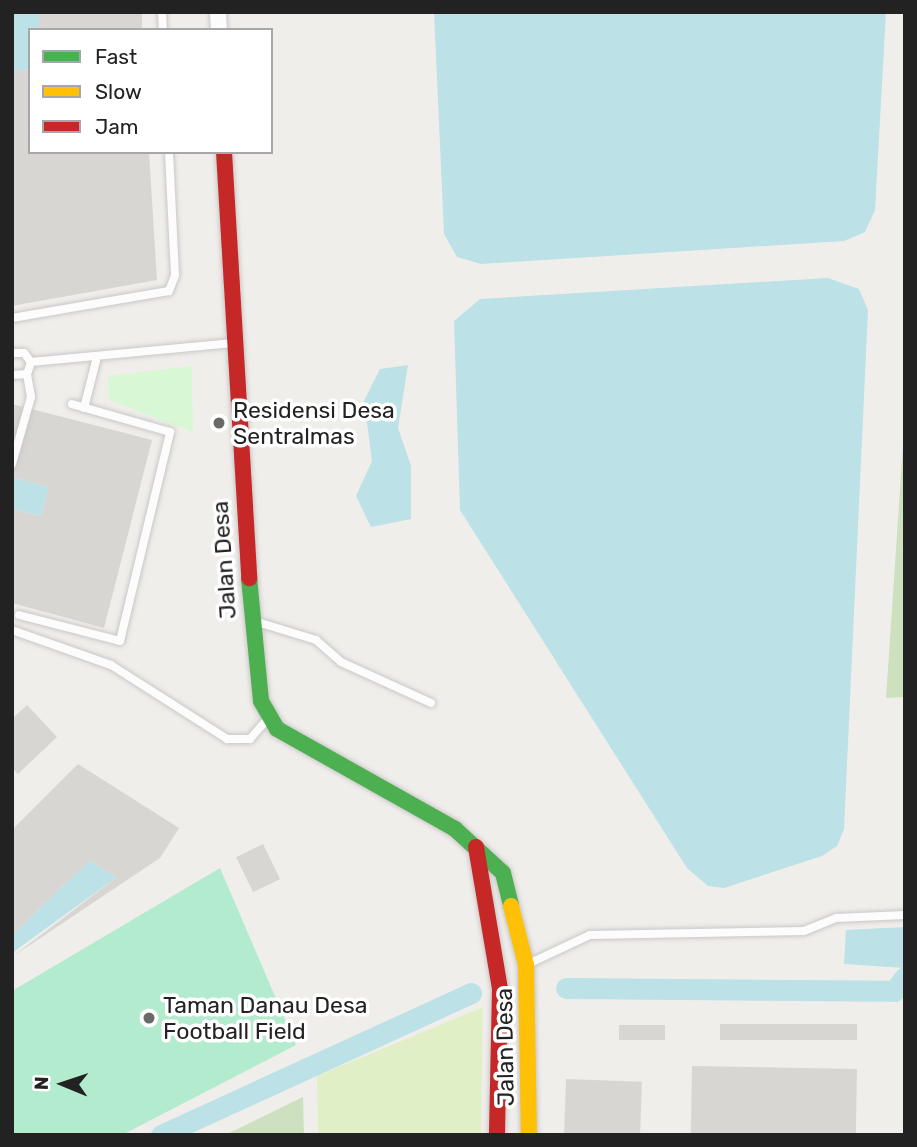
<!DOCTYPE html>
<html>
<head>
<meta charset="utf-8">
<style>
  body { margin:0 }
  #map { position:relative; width:917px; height:1147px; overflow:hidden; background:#f0eeeb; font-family:Rubik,sans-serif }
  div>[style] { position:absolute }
  .grass>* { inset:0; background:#e1efc7 }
  .forest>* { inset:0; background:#cee1be }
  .park>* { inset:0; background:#d8f7d5 }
  .pitch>* { inset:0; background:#b2ebcd }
  .water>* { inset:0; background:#bce1e6 }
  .canal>* { height:21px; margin:-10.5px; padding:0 10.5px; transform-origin:10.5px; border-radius:10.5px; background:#bce1e6 }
  .building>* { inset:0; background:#d8d6d3; transform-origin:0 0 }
  .roads { filter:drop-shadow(0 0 2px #c9c8c7) drop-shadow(0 0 2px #c9c8c7) }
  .lane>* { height:8px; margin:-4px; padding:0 4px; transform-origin:4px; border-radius:4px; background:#fdfcfc }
  .street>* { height:16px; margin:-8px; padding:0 8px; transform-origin:8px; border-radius:8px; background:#fdfcfc }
  .fast>* { height:16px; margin:-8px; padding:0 8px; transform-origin:8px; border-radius:8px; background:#4caf50 }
  .slow>* { height:16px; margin:-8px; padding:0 8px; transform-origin:8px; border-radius:8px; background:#ffc107 }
  .jam>* { height:16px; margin:-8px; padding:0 8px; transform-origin:8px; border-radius:8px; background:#c62828 }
  .dots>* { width:19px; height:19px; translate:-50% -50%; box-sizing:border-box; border:4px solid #fff; border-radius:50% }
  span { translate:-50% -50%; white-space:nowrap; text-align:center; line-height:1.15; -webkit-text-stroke:7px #fff; paint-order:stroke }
  .poi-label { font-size:23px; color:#222 }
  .left { translate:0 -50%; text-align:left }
  .street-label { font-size:23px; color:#222 }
  .frame { position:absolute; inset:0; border:14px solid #222; pointer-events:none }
  .legend { position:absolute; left:28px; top:28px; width:245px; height:126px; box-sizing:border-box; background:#fff; border:2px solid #a7a7a7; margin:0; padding:9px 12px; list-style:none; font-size:21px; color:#222 }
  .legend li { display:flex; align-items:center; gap:14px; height:35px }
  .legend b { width:35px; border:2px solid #a7a7a7 }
  .north { position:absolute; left:28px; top:1049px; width:70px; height:70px; -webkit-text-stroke:5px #fff; paint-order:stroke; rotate:272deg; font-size:19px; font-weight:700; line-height:28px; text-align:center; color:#222 }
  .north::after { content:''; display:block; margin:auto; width:24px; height:32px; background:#222; clip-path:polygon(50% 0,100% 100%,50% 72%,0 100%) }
</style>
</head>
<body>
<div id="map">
  <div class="grass">
    <i style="clip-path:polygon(483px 1007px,481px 1135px,318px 1135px,317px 1076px)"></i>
  </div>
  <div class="forest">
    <i style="clip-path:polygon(905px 415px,905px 697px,886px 698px)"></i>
    <i style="clip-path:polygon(303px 1097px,304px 1135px,225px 1135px)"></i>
  </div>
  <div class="park">
    <i style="clip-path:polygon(192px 366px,193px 432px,109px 400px,108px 376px)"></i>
  </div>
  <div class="pitch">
    <i style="clip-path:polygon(220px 868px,296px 1045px,122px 1135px,12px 1135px,12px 991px)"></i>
  </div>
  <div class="water">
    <i style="clip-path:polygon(12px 12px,39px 12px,39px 30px,30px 30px,30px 69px,12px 71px)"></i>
    <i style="clip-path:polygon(434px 12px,886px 12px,875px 210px,865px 232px,844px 241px,481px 264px,457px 257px,444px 234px)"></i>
    <i style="clip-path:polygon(828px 278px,859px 289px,868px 310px,844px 829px,837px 846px,822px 856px,724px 888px,708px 886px,687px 868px,460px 510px,454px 321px,480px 299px)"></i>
    <i style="clip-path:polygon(408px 365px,398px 428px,411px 466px,411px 519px,371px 527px,356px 496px,372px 461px,364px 401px,380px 369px)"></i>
    <i style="clip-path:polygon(12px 477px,49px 487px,41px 516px,12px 509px)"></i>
    <i style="clip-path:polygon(89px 861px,117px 877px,12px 953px,12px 935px)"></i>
    <i style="clip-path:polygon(905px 927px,905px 968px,844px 964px,846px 930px)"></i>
  </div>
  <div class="canal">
    <i style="left:566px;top:988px;width:328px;rotate:0.5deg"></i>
    <i style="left:894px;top:991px;width:18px;rotate:-52deg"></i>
    <i style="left:161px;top:1135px;width:341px;rotate:-24.6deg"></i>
  </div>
  <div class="building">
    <i style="left:39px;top:12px;width:103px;height:18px"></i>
    <i style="clip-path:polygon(30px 69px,30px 152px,149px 152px,157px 280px,12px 306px,12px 71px)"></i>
    <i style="clip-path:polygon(12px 404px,152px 440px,104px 628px,12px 603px,12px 509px,41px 516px,49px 487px,12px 477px)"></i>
    <i style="clip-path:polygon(27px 705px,57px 737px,18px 774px,12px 768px,12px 719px)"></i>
    <i style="clip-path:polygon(78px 764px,179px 828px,160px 858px,12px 957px,117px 877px,89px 861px,12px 935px,12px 830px)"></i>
    <i style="left:263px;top:844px;width:39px;height:30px;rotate:64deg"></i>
    <i style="left:720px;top:1024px;width:137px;height:16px"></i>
    <i style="left:619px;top:1025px;width:46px;height:15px"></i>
    <i style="left:692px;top:1066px;width:165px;height:69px;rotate:1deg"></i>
    <i style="left:566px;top:1079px;width:76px;height:56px;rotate:2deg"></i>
  </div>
  <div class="roads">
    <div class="lane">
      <i style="left:162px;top:12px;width:18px;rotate:87deg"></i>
      <i style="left:12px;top:318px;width:159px;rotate:-9.8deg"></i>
      <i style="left:169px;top:291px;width:17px;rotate:-69deg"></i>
      <i style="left:175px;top:275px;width:123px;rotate:-92.8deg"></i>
      <i style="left:12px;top:353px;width:12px"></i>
      <i style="left:24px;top:353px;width:11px;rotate:52deg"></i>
      <i style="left:31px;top:362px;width:13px;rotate:108deg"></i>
      <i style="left:27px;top:374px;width:15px;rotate:176deg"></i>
      <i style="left:31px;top:362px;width:203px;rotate:-5.4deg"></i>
      <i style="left:84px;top:408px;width:49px;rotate:-75.7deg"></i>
      <i style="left:12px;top:464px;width:70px;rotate:-74.2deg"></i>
      <i style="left:31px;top:397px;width:23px;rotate:-100deg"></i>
      <i style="left:19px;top:615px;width:104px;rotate:14.4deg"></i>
      <i style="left:120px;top:641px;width:215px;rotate:-76.5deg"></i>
      <i style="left:170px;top:432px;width:102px;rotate:-164.1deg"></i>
      <i style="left:254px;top:621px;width:65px;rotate:17deg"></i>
      <i style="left:316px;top:640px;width:33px;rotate:41deg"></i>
      <i style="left:341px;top:662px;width:99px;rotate:24.5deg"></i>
      <i style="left:12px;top:630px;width:105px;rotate:19.5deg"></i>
      <i style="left:111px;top:665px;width:138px;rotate:32.5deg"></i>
      <i style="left:227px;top:739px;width:23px"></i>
      <i style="left:250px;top:739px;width:28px;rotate:-49deg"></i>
      <i style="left:528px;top:964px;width:68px;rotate:-25.1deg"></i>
      <i style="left:590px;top:935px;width:214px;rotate:-1.1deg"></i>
      <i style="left:804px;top:931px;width:35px;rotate:-22deg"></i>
      <i style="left:836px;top:918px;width:69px;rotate:-2.5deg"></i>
    </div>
    <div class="street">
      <i style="left:218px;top:12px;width:18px;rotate:87deg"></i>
    </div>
    <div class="fast">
      <i style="left:249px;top:578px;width:124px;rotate:84.4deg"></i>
      <i style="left:261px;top:701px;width:32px;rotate:60deg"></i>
      <i style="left:277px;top:729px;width:204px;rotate:29.3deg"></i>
      <i style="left:455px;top:829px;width:65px;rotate:42.5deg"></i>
      <i style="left:503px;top:873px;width:34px;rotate:76deg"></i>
    </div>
    <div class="slow">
      <i style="left:511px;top:906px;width:61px;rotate:75.7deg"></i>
      <i style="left:526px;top:965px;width:170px;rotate:89deg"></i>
    </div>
    <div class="jam">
      <i style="left:224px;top:152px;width:427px;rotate:86.6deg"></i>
      <i style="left:476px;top:847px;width:144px;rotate:80.4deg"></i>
      <i style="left:500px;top:989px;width:146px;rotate:91.2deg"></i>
    </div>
  </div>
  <div class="dots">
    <i style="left:219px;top:423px;background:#6a6968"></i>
    <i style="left:149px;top:1018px;background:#6a6968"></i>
  </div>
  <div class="poi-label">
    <span class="left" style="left:233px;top:423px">Residensi Desa<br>Sentralmas</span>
    <span class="left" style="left:163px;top:1018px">Taman Danau Desa<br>Football Field</span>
  </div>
  <div class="street-label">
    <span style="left:224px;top:560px;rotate:-94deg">Jalan Desa</span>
    <span style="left:505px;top:1047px;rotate:-91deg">Jalan Desa</span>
  </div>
  <div class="frame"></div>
  <ul class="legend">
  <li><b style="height:9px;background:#4caf50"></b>Fast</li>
  <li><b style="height:9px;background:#ffc107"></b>Slow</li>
  <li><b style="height:9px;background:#c62828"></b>Jam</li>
  </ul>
  <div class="north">N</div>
</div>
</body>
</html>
